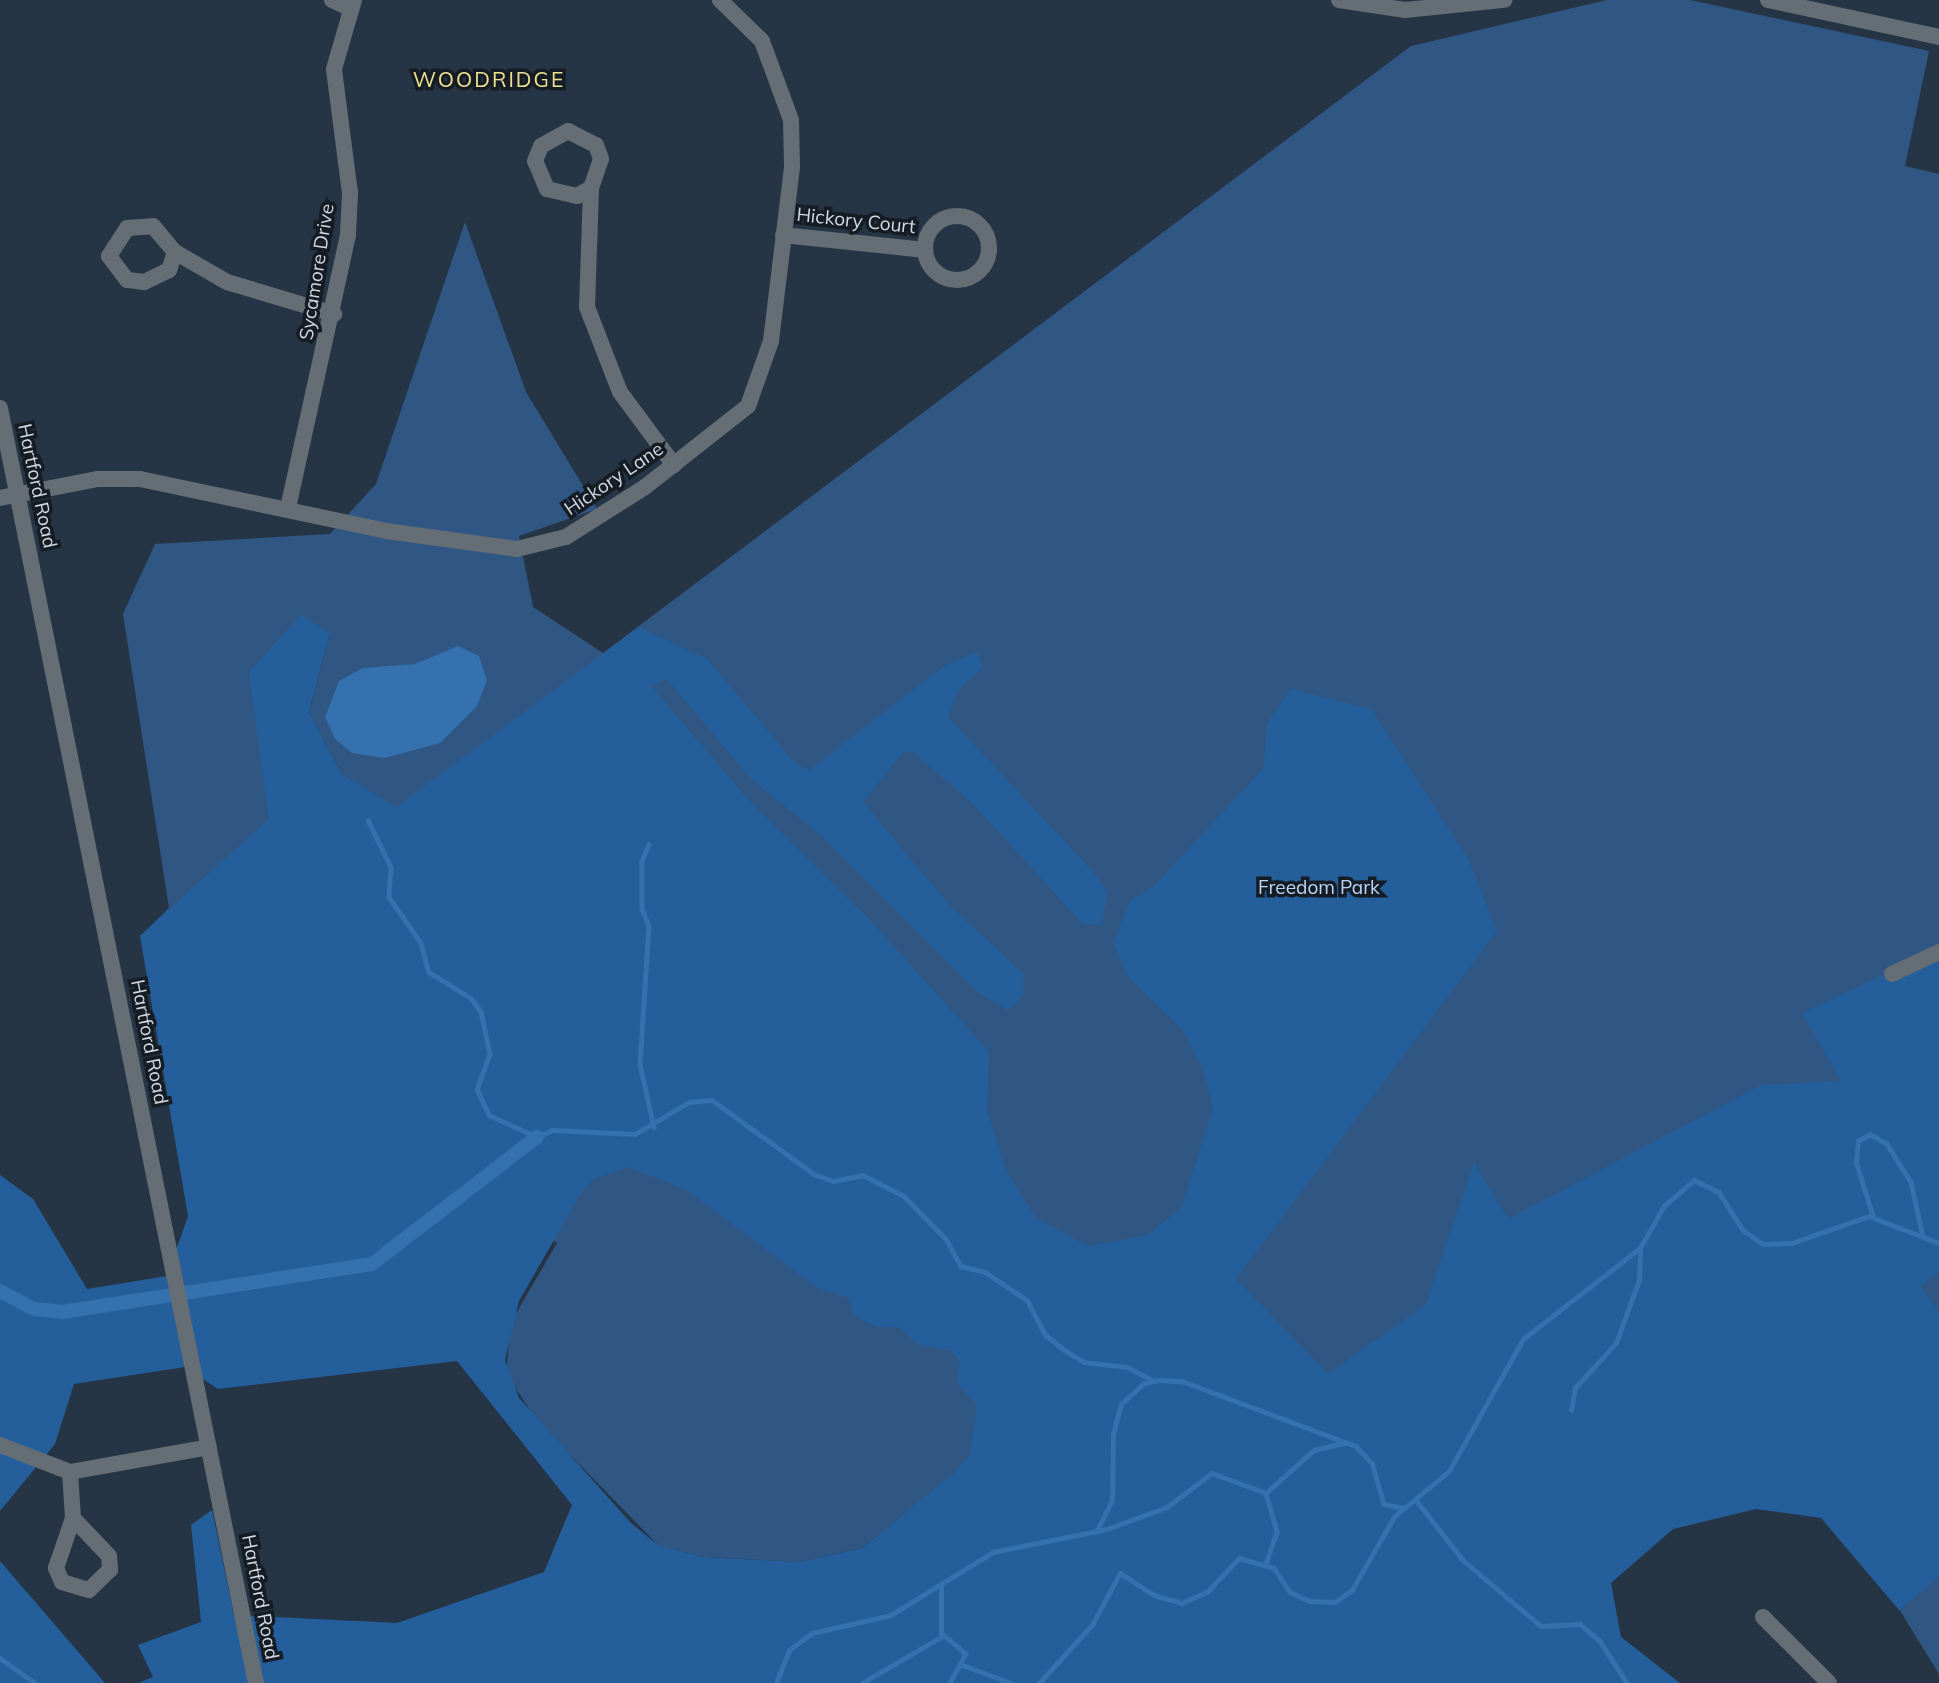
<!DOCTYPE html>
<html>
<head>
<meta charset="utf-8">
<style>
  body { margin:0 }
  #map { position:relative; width:1939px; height:1683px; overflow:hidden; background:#263546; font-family:Mulish,sans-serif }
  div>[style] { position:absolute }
  .green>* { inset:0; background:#305783 }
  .forest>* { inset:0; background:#245f9c }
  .water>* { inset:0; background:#3570af }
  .stream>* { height:4.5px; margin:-2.25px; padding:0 2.25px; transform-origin:2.25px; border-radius:2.25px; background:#3570af }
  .canal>* { height:14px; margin:-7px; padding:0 7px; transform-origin:7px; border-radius:7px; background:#3570af }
  .minor>* { height:16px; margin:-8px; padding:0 8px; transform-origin:8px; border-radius:8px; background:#656d75 }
  .minor>.ring { margin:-8px; padding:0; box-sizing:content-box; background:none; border:16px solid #656d75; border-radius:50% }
  span { translate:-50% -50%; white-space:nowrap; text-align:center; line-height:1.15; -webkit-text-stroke:7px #161c24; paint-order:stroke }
  .street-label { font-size:19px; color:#d0dae5 }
  .park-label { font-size:19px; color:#b9d7fa }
  .neighbourhood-label { font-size:21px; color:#ebe192; letter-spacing:2px }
</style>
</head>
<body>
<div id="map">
  <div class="green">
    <i style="clip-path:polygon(evenodd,1607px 0,1690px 0,1929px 51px,1905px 166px,1939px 174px,1939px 1674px,1800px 1448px,914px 1506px,862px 1548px,799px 1562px,704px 1557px,658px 1545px,538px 1422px,506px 1374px,511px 1322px,557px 1243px,140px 936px,169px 908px,123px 614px,155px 544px,330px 534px,376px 484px,465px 222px,526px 392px,597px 509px,519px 536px,533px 607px,603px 653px,1411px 46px,1607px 0,330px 633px,309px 712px,342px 774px,395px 807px,269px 819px,330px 633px)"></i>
  </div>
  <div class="forest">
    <i style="clip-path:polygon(evenodd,301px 615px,330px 633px,309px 712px,342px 774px,396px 807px,639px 627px,707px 659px,796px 764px,809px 770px,946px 665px,977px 652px,983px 668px,958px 690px,948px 717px,1097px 876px,1108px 893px,1101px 925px,1083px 924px,974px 805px,912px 751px,902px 753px,863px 802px,951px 907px,1023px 973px,1023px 996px,1007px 1010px,978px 992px,822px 836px,752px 780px,667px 679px,651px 686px,753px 805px,870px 920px,989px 1052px,987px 1110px,1006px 1171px,1037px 1219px,1088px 1246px,1148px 1235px,1182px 1207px,1213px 1107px,1203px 1069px,1182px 1029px,1128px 977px,1113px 943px,1130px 901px,1152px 888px,1264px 768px,1267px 723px,1291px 689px,1371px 709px,1468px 858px,1497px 931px,1236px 1279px,1328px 1374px,1426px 1304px,1474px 1163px,1508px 1219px,1761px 1085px,1841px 1081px,1802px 1013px,1939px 949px,1939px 1273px,1920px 1286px,1939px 1312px,1939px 1577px,1899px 1610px,1821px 1518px,1756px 1509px,1673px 1529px,1611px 1583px,1621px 1637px,1680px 1683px,138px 1683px,153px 1677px,138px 1645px,201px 1622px,191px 1525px,212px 1510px,234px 1615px,397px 1623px,544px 1572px,572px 1505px,457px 1361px,218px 1389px,185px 1367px,74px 1384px,55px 1444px,0 1511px,0 1175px,33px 1199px,87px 1289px,167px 1276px,188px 1216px,140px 936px,269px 819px,249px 672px,301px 615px,628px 1167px,685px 1189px,817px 1288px,849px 1298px,854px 1316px,877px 1327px,900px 1327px,916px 1344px,951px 1351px,959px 1361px,957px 1383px,977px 1405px,970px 1455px,953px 1474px,862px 1548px,799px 1562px,704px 1557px,658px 1545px,631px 1523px,519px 1398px,505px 1360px,519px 1301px,581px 1193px,594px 1179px,628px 1167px)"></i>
    <i style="clip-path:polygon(0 1561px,105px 1683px,0 1683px)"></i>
  </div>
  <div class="water">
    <i style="clip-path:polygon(458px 646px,479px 656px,487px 681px,477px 706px,440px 743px,385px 758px,352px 753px,335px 739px,325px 717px,339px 681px,363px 668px,415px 664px)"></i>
  </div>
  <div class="stream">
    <i style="left:368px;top:820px;width:52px;rotate:63.9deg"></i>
    <i style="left:391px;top:867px;width:30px;rotate:94deg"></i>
    <i style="left:389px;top:897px;width:56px;rotate:55.2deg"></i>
    <i style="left:421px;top:943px;width:30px;rotate:75deg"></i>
    <i style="left:429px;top:972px;width:49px;rotate:31.8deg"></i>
    <i style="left:471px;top:998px;width:17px;rotate:54deg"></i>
    <i style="left:481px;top:1012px;width:43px;rotate:77.9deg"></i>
    <i style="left:490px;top:1054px;width:37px;rotate:110deg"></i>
    <i style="left:477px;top:1089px;width:29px;rotate:65deg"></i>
    <i style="left:489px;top:1115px;width:53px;rotate:24.6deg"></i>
    <i style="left:537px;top:1137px;width:17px;rotate:-24deg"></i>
    <i style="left:553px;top:1130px;width:82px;rotate:2.8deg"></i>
    <i style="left:635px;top:1134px;width:63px;rotate:-30.7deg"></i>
    <i style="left:689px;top:1102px;width:23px;rotate:-5deg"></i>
    <i style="left:712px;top:1100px;width:126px;rotate:36deg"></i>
    <i style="left:814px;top:1174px;width:20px;rotate:20deg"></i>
    <i style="left:833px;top:1181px;width:31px;rotate:-11deg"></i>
    <i style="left:863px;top:1175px;width:46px;rotate:27.1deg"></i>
    <i style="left:904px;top:1196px;width:60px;rotate:45.7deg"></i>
    <i style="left:946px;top:1239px;width:31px;rotate:61deg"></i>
    <i style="left:961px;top:1266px;width:25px;rotate:14deg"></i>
    <i style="left:985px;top:1272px;width:50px;rotate:33.7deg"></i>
    <i style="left:1027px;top:1300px;width:40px;rotate:62deg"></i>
    <i style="left:1046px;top:1335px;width:26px;rotate:39deg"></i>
    <i style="left:1066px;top:1351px;width:21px;rotate:31deg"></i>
    <i style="left:1084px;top:1362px;width:43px;rotate:6.6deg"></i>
    <i style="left:1127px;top:1367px;width:30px;rotate:27deg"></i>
    <i style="left:649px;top:844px;width:18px;rotate:112deg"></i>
    <i style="left:642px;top:861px;width:48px;rotate:90deg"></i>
    <i style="left:642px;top:909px;width:18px;rotate:68deg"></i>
    <i style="left:649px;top:926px;width:138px;rotate:93.7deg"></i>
    <i style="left:640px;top:1064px;width:65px;rotate:77.5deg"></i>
    <i style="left:1873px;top:1217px;width:57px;rotate:-107.5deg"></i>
    <i style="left:1856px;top:1163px;width:22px;rotate:-85deg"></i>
    <i style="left:1858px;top:1141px;width:14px;rotate:-30deg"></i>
    <i style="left:1870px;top:1134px;width:20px;rotate:30deg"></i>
    <i style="left:1887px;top:1144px;width:45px;rotate:57.7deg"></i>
    <i style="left:1911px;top:1182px;width:56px;rotate:77.7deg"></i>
    <i style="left:1571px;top:1410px;width:22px;rotate:-80deg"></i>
    <i style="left:1575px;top:1388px;width:61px;rotate:-47.7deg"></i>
    <i style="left:1616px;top:1343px;width:67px;rotate:-69.9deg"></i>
    <i style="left:1639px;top:1280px;width:32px;rotate:-88deg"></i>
    <i style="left:1266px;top:1493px;width:41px;rotate:74.2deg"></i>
    <i style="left:1277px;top:1532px;width:34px;rotate:109deg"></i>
    <i style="left:1416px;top:1500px;width:78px;rotate:51.8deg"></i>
    <i style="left:1464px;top:1561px;width:101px;rotate:40.2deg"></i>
    <i style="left:1541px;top:1626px;width:39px;rotate:-3deg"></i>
    <i style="left:1580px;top:1624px;width:26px;rotate:40deg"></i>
    <i style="left:1600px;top:1641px;width:50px;rotate:57.3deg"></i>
    <i style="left:1096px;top:1532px;width:35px;rotate:-63deg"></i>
    <i style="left:1112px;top:1501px;width:67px;rotate:-89.1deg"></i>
    <i style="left:1113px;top:1434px;width:31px;rotate:-75deg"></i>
    <i style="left:1121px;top:1404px;width:31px;rotate:-42deg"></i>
    <i style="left:1144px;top:1383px;width:16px;rotate:-11deg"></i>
    <i style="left:1160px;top:1380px;width:22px;rotate:3deg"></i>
    <i style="left:1182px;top:1381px;width:186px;rotate:20.5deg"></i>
    <i style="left:1356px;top:1446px;width:23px;rotate:47deg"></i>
    <i style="left:1372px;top:1463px;width:43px;rotate:73.7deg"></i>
    <i style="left:1384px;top:1504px;width:19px;rotate:12deg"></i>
    <i style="left:943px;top:1634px;width:30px;rotate:41deg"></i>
    <i style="left:966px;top:1654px;width:33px;rotate:119deg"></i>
    <i style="left:0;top:1658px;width:43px;rotate:35.5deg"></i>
    <i style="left:960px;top:1664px;width:54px;rotate:20.4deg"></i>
    <i style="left:776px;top:1683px;width:35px;rotate:-68deg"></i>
    <i style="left:789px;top:1650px;width:29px;rotate:-36deg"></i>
    <i style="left:812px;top:1633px;width:81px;rotate:-12.8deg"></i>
    <i style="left:891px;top:1615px;width:120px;rotate:-31.7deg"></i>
    <i style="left:993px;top:1552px;width:116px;rotate:-11.4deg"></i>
    <i style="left:1107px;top:1529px;width:64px;rotate:-20.1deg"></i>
    <i style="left:1167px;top:1507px;width:56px;rotate:-37.1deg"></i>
    <i style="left:1212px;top:1473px;width:58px;rotate:20.3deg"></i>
    <i style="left:1266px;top:1493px;width:64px;rotate:-41.9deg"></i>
    <i style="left:1314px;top:1450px;width:32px;rotate:-13deg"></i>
    <i style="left:862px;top:1683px;width:91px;rotate:-30.2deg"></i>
    <i style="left:941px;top:1637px;width:51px;rotate:-90deg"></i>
    <i style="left:1039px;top:1683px;width:79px;rotate:-47.6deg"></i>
    <i style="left:1092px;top:1625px;width:59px;rotate:-61.7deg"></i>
    <i style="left:1120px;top:1573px;width:40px;rotate:32.9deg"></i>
    <i style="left:1154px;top:1595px;width:29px;rotate:16deg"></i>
    <i style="left:1182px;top:1603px;width:27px;rotate:-24deg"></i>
    <i style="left:1207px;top:1592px;width:47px;rotate:-46.7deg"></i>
    <i style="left:1239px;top:1558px;width:36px;rotate:16deg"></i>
    <i style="left:1274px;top:1568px;width:29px;rotate:56deg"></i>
    <i style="left:1290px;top:1592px;width:21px;rotate:25deg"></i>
    <i style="left:1309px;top:1601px;width:26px;rotate:2deg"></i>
    <i style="left:1335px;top:1602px;width:21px;rotate:-35deg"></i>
    <i style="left:1352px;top:1590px;width:84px;rotate:-60.1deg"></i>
    <i style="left:1394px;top:1517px;width:72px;rotate:-39.9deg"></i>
    <i style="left:1449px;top:1471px;width:151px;rotate:-60.7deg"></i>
    <i style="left:1523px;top:1339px;width:148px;rotate:-37.9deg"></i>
    <i style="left:1640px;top:1248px;width:48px;rotate:-60.3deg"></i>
    <i style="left:1664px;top:1206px;width:40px;rotate:-41deg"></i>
    <i style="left:1694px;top:1180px;width:28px;rotate:26deg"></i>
    <i style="left:1719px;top:1192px;width:45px;rotate:57.7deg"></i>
    <i style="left:1743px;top:1230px;width:24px;rotate:35deg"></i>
    <i style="left:1763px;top:1244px;width:29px;rotate:-2deg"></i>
    <i style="left:1792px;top:1243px;width:82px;rotate:-19.3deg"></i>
    <i style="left:1869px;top:1216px;width:75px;rotate:21.1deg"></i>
  </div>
  <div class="canal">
    <i style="left:0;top:1291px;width:38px;rotate:28deg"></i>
    <i style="left:34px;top:1309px;width:28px;rotate:6deg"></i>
    <i style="left:62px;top:1312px;width:314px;rotate:-8.8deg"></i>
    <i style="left:372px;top:1264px;width:208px;rotate:-37.6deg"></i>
  </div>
  <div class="minor">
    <i style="left:332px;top:0;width:19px;rotate:25deg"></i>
    <i style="left:1339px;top:0;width:67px;rotate:8.6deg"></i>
    <i style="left:1405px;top:10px;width:100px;rotate:-5.8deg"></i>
    <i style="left:1768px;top:0;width:175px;rotate:12.2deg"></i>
    <i style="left:591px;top:188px;width:16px;rotate:150deg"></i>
    <i style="left:577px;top:196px;width:31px;rotate:-167deg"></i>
    <i style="left:547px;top:189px;width:30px;rotate:-113deg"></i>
    <i style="left:535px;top:161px;width:16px;rotate:-68deg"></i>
    <i style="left:541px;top:146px;width:31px;rotate:-29deg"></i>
    <i style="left:568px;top:131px;width:31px;rotate:27deg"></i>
    <i style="left:596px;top:145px;width:15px;rotate:70deg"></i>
    <i style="left:601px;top:159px;width:31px;rotate:109deg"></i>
    <i style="left:591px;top:188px;width:119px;rotate:91.9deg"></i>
    <i style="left:587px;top:307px;width:91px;rotate:68.8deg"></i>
    <i style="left:620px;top:392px;width:91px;rotate:53.5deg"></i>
    <i class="ring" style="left:925px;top:216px;width:48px;height:48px"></i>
    <i style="left:783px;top:235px;width:143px;rotate:6deg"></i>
    <i style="left:175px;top:252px;width:19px;rotate:108deg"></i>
    <i style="left:169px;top:270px;width:28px;rotate:154deg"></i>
    <i style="left:144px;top:282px;width:17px;rotate:-173deg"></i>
    <i style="left:127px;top:280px;width:30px;rotate:-127deg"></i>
    <i style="left:109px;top:256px;width:33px;rotate:-57deg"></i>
    <i style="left:127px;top:228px;width:26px;rotate:-4deg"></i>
    <i style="left:153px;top:226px;width:34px;rotate:50deg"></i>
    <i style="left:175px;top:252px;width:60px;rotate:30deg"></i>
    <i style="left:227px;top:282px;width:112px;rotate:16.7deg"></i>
    <i style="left:0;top:408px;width:1300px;rotate:78.65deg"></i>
    <i style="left:0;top:498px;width:100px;rotate:-11deg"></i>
    <i style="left:98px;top:479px;width:42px"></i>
    <i style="left:140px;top:479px;width:251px;rotate:11.9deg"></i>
    <i style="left:386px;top:531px;width:132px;rotate:7.8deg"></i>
    <i style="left:517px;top:549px;width:50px;rotate:-13.8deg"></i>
    <i style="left:566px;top:537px;width:93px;rotate:-32.3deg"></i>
    <i style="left:645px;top:487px;width:131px;rotate:-38.2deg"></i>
    <i style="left:748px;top:406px;width:69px;rotate:-70.5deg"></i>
    <i style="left:771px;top:341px;width:175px;rotate:-83.1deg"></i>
    <i style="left:792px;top:167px;width:47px;rotate:-91.2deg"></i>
    <i style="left:791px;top:120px;width:84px;rotate:-110.2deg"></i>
    <i style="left:762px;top:41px;width:59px;rotate:-135.7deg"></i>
    <i style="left:288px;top:508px;width:280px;rotate:-77.6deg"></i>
    <i style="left:348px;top:234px;width:41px;rotate:-87.2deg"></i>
    <i style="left:350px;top:193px;width:125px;rotate:-97.4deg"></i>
    <i style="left:334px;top:69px;width:72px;rotate:-73.8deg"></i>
    <i style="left:1892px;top:974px;width:52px;rotate:-25.1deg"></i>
    <i style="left:0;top:1445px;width:75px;rotate:21.1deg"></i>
    <i style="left:70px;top:1472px;width:141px;rotate:-10.2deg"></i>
    <i style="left:70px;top:1472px;width:46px;rotate:86.3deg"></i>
    <i style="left:73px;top:1518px;width:53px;rotate:108.8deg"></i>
    <i style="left:56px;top:1568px;width:15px;rotate:67deg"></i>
    <i style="left:62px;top:1582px;width:28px;rotate:17deg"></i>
    <i style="left:89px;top:1590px;width:29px;rotate:-44deg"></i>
    <i style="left:110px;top:1570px;width:14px;rotate:-94deg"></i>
    <i style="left:109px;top:1556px;width:52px;rotate:-133.5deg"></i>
    <i style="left:1763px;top:1617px;width:93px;rotate:45deg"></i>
  </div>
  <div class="street-label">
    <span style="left:856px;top:221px;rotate:6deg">Hickory Court</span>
    <span style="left:317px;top:272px;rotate:-81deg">Sycamore Drive</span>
    <span style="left:614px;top:479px;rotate:-34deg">Hickory Lane</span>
    <span style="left:37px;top:486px;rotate:78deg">Hartford Road</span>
    <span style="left:149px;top:1042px;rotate:79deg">Hartford Road</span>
    <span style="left:260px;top:1597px;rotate:79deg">Hartford Road</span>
  </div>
  <div class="park-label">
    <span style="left:1319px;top:888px">Freedom Park</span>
  </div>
  <div class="neighbourhood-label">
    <span style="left:489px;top:79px">WOODRIDGE</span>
  </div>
</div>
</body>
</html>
